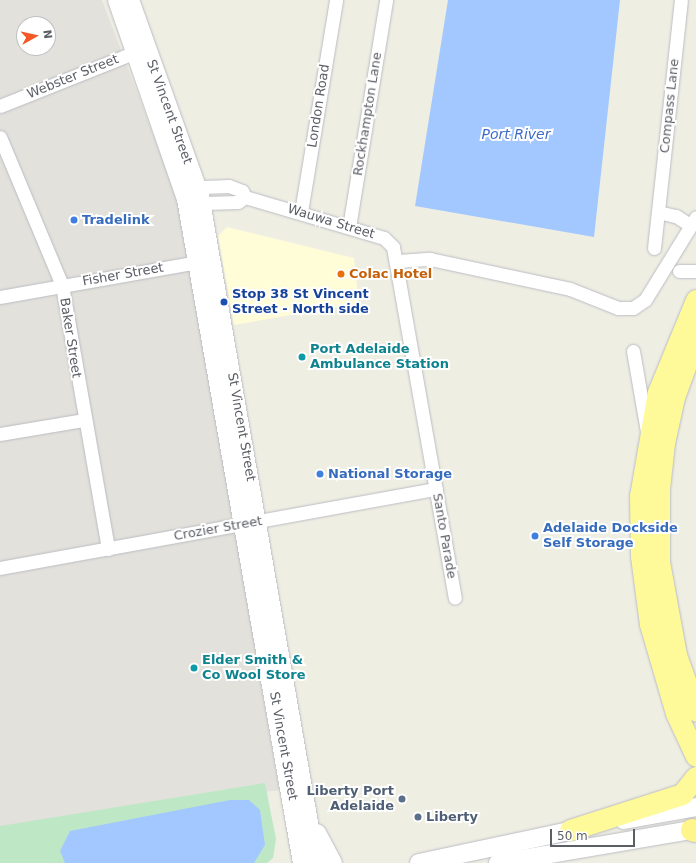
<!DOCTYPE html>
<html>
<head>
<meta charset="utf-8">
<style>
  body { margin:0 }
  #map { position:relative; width:696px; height:863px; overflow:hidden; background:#efeee3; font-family:"DejaVu Sans",sans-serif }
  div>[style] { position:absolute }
  .commercial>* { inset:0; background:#fffcd8 }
  .industrial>* { inset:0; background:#e2e1db }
  .green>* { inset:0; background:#bee8c5 }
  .water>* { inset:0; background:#a3c8ff }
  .roads { filter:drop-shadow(0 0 1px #bbbcc3) drop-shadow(0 0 1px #bbbcc3) }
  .minor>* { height:13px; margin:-6.5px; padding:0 6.5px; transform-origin:6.5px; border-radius:6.5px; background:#fff }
  .secondary>* { height:18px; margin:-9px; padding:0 9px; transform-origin:9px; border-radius:9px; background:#fff }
  .trunk>* { height:21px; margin:-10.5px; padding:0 10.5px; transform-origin:10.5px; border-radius:10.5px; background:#fffa99 }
  .motorway>* { height:22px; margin:-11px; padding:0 11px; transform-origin:11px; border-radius:11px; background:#fff58a }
  .dots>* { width:11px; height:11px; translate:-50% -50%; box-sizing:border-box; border:2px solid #fff; border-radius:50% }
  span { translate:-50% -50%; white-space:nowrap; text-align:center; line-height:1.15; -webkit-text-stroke:4px #fff; paint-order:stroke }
  .street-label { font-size:13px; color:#5b5e65 }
  .shop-label { font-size:13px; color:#366cbe; font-weight:700 }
  .left { translate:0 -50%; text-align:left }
  .food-label { font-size:13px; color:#c56008; font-weight:700 }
  .transit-label { font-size:13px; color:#164399; font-weight:700 }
  .culture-label { font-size:13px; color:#0d838f; font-weight:700 }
  .service-label { font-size:13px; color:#4e5e75; font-weight:700 }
  .right { translate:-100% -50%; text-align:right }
  .water-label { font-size:14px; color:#3e6bca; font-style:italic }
  .north { position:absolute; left:16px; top:16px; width:40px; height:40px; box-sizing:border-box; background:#fff; border:1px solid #bdbfc1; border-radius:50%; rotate:82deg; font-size:11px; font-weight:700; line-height:16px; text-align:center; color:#5b5e65 }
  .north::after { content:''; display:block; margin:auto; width:14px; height:18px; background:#f35825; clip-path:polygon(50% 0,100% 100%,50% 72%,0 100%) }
  .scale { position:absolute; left:550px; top:829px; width:85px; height:18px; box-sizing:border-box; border:2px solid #5b5e65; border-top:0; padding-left:5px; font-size:12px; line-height:14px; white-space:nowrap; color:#5b5e65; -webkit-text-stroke:3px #fff; paint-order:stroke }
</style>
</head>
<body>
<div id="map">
  <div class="commercial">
    <i style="clip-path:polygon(227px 227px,354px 258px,359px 303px,234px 325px,218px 236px)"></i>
  </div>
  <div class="industrial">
    <i style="clip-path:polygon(evenodd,0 0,102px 0,180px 205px,279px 790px,0 828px,0 0,24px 24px,48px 24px,48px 48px,24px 48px,24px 24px)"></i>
  </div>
  <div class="green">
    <i style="clip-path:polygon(265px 783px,276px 839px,273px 858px,267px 863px,0 863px,0 826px)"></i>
  </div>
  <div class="water">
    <i style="clip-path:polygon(448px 0,620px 0,594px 237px,415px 206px)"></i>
    <i style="clip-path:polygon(230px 800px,249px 800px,260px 810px,265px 845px,254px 863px,65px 863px,60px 851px,70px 831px)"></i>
  </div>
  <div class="roads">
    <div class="minor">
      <i style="left:0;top:106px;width:154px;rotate:-21.7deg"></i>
      <i style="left:0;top:137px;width:160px;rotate:67.3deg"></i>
      <i style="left:62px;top:285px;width:268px;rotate:80.1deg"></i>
      <i style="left:200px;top:196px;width:9px;rotate:-77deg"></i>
      <i style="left:202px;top:187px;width:27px;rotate:-2deg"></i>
      <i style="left:229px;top:186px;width:14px;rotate:21deg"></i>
      <i style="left:242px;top:191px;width:7px;rotate:63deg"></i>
      <i style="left:245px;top:197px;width:145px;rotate:16.4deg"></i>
      <i style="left:384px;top:238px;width:13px;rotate:45deg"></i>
      <i style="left:393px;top:247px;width:356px;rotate:80deg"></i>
      <i style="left:200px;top:196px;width:9px;rotate:49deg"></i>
      <i style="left:206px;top:203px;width:32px;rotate:-2deg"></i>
      <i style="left:238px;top:202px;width:9px;rotate:-36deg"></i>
      <i style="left:301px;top:212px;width:215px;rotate:-80.6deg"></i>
      <i style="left:658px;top:212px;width:18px;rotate:13deg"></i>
      <i style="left:676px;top:216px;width:17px;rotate:33deg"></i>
      <i style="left:349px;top:227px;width:230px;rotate:-80.7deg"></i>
      <i style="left:654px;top:248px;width:249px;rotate:-83.8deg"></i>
      <i style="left:398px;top:261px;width:32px;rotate:-4deg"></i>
      <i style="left:430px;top:259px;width:143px;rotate:12.1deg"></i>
      <i style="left:570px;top:289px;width:52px;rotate:21.6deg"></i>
      <i style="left:618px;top:308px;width:15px"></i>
      <i style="left:633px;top:308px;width:14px;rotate:-34deg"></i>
      <i style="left:645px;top:300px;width:97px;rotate:-58.4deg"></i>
      <i style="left:679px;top:271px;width:17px"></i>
      <i style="left:0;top:297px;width:201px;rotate:-10deg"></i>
      <i style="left:633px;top:351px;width:81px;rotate:80.1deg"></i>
      <i style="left:0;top:434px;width:85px;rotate:-9.5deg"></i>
      <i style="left:0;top:568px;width:443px;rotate:-10.3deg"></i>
    </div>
    <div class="secondary">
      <i style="left:117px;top:0;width:211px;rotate:70.9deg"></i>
      <i style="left:186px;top:199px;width:674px;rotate:80.09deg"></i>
      <i style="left:130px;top:0;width:208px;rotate:70.3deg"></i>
      <i style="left:200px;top:196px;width:677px;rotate:80.13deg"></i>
      <i style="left:624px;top:820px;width:73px;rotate:-10.2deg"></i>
      <i style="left:317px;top:833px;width:34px;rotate:62deg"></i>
      <i style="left:419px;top:863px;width:168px;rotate:-12deg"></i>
      <i style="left:498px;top:863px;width:201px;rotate:-9.7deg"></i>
    </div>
    <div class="trunk">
      <i style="left:696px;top:300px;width:100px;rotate:112.4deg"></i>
      <i style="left:658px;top:392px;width:106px;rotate:99.8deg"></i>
      <i style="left:640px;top:496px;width:60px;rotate:89deg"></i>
      <i style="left:641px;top:556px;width:69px;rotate:82.5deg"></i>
      <i style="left:650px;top:624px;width:93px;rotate:73.7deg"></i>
      <i style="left:676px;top:713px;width:47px;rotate:65.1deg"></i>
      <i style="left:696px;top:337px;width:64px;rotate:110.1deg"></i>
      <i style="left:674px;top:397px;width:47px;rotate:102.3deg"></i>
      <i style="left:664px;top:443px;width:45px;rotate:96.3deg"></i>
      <i style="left:659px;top:488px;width:74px;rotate:90deg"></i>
      <i style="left:659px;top:562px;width:95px;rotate:79.6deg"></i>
      <i style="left:676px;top:655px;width:59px;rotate:70.3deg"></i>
      <i style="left:570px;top:830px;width:118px;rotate:-17.8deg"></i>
      <i style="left:682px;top:794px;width:22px;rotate:-51deg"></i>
    </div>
    <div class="motorway">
      <i style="left:692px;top:830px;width:4px;rotate:14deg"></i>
    </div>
  </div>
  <div class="dots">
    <i style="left:74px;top:220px;background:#3f7fe0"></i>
    <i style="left:341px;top:274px;background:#e8710a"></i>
    <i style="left:224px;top:302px;background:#1a4fb4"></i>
    <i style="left:302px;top:357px;background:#0f9aa8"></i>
    <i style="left:320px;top:474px;background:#3f7fe0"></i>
    <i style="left:535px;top:536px;background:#3f7fe0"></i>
    <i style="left:194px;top:668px;background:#0f9aa8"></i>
    <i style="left:402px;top:799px;background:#5c6f8a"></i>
    <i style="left:418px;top:817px;background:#5c6f8a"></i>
  </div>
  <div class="street-label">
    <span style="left:73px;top:77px;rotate:-22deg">Webster Street</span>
    <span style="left:319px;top:106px;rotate:-81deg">London Road</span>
    <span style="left:670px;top:106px;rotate:-84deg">Compass Lane</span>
    <span style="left:169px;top:112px;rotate:70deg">St Vincent Street</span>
    <span style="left:368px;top:114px;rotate:-81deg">Rockhampton Lane</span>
    <span style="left:331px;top:222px;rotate:17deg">Wauwa Street</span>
    <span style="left:123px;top:275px;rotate:-10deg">Fisher Street</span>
    <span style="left:70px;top:338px;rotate:81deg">Baker Street</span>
    <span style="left:241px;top:427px;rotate:80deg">St Vincent Street</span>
    <span style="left:218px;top:529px;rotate:-10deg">Crozier Street</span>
    <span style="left:444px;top:536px;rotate:80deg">Santo Parade</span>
    <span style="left:283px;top:746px;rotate:80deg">St Vincent Street</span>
  </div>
  <div class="shop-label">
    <span class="left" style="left:82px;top:220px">Tradelink</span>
    <span class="left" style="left:328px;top:474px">National Storage</span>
    <span class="left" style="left:543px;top:536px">Adelaide Dockside<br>Self Storage</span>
  </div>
  <div class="food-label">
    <span class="left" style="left:349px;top:274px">Colac Hotel</span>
  </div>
  <div class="transit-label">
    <span class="left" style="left:232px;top:302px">Stop 38 St Vincent<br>Street - North side</span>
  </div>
  <div class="culture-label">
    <span class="left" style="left:310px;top:357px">Port Adelaide<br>Ambulance Station</span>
    <span class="left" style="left:202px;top:668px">Elder Smith &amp;<br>Co Wool Store</span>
  </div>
  <div class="service-label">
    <span class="right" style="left:394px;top:799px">Liberty Port<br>Adelaide</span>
    <span class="left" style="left:426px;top:817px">Liberty</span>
  </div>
  <div class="water-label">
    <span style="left:516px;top:134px">Port River</span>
  </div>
  <div class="north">N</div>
  <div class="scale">50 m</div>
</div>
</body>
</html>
